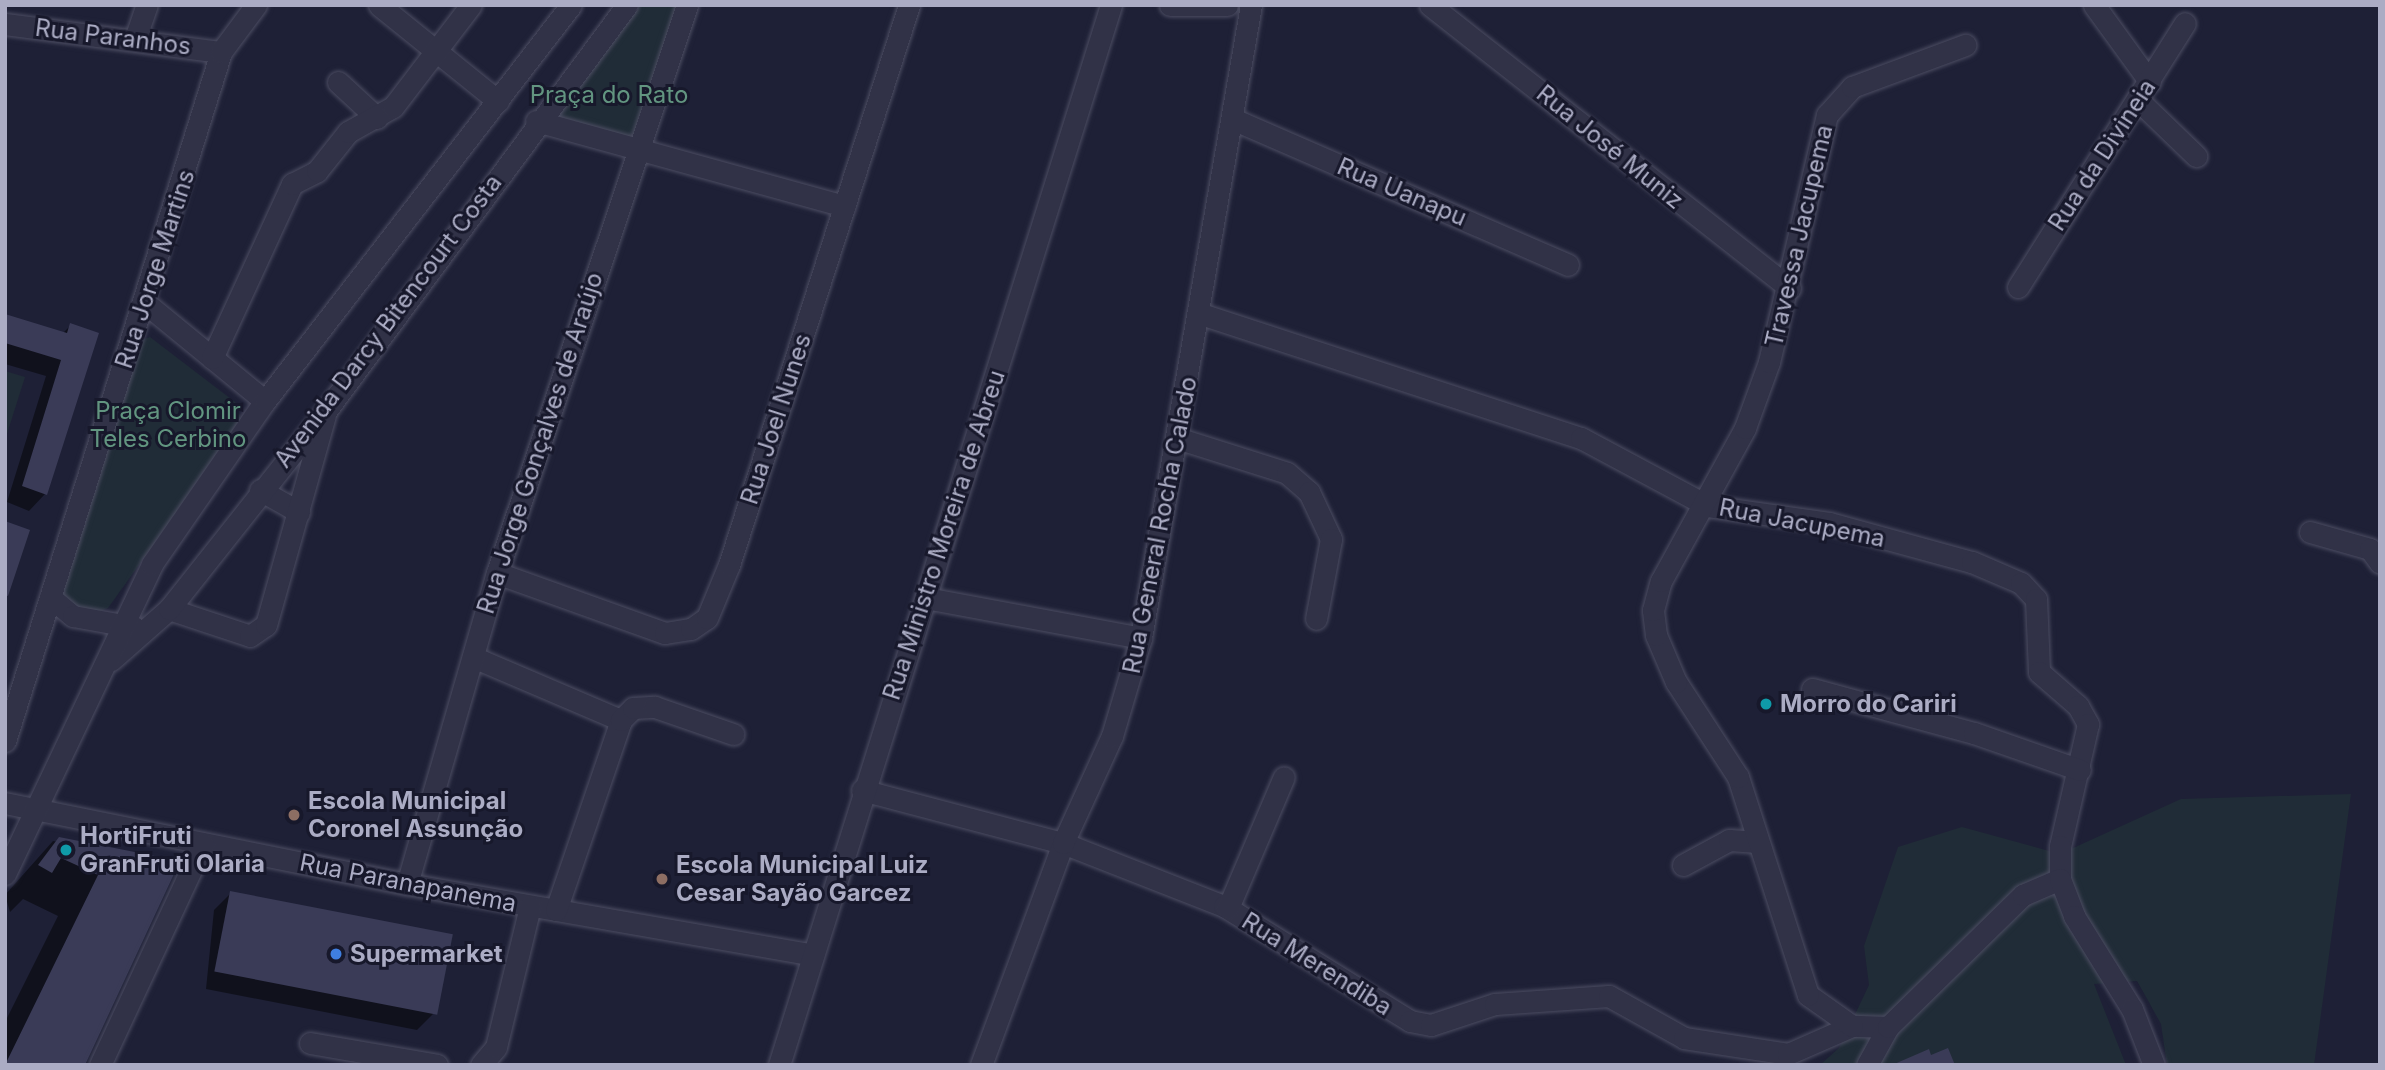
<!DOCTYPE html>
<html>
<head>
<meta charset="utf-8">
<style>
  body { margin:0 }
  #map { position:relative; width:2385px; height:1070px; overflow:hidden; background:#1e2036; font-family:Inter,sans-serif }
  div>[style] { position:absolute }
  .green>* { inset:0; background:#202c37 }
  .shadow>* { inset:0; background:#0007 }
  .building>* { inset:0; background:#3a3b57; transform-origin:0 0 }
  .roads { filter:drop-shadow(0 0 2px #4c4d62) drop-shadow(0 0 2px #4c4d62) }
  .minor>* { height:21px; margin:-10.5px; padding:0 10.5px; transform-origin:10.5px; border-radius:10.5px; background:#313247 }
  .dots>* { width:19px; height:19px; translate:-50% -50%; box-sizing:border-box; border:4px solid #17182b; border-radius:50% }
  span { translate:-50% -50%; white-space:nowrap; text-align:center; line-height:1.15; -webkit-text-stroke:6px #17182b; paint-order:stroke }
  .street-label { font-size:24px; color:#abacc4 }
  .park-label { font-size:24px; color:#629580 }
  .poi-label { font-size:24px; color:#abacc4; font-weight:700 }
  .left { translate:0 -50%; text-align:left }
  .frame { position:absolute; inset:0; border:7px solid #abacc4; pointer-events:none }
</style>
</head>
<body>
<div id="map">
  <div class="green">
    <i style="clip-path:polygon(632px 5px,683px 5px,634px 139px,542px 120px)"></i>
    <i style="clip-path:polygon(150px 337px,235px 402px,242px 422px,108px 608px,86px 616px,68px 609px,59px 588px,133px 343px)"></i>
    <i style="clip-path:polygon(5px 371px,25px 377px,5px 440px)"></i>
    <i style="clip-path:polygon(2351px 794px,2314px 1065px,2167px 1065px,2161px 1024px,2137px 981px,2094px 984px,2126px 1065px,1820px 1065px,1839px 1048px,1869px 985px,1864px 946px,1898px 847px,1962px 827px,2060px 854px,2181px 799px)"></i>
  </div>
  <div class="shadow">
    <i style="clip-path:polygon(5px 316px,62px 334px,71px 325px,45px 494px,29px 511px,7px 502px,46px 376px,5px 364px)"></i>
    <i style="clip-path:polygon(53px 841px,178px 863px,5px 1065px,5px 1022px,58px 916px,23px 899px,10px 912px,5px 895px)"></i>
    <i style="clip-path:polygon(231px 893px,434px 1013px,417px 1030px,206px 989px,214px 910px)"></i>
  </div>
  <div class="building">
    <i style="clip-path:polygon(5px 314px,67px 333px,70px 323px,99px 333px,47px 495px,22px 486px,61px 360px,5px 343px)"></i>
    <i style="clip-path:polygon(5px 521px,30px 530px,8px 596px,5px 595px)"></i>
    <i style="clip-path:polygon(59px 837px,180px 861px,85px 1065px,5px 1065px,98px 875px,61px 858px,52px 873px,38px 865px)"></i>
    <i style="left:230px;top:891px;width:227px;height:82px;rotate:11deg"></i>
    <i style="clip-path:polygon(1948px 1048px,1955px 1065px,1892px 1065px,1929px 1049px,1931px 1055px)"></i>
  </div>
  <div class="roads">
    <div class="minor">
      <i style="left:379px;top:5px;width:153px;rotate:38.9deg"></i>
      <i style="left:1170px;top:5px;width:57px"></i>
      <i style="left:1430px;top:5px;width:458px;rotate:38.2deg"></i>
      <i style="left:2094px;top:5px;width:95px;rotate:54deg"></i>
      <i style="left:5px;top:24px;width:218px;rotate:7.4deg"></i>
      <i style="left:135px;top:39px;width:36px;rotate:-71deg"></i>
      <i style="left:338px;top:82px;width:53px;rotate:42.7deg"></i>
      <i style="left:2138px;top:100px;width:81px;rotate:44deg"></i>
      <i style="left:1235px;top:120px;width:363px;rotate:23.5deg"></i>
      <i style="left:536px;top:121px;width:320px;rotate:15.4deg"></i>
      <i style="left:2018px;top:287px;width:312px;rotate:-57.7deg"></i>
      <i style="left:144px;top:302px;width:156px;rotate:39.3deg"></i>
      <i style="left:1201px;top:314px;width:400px;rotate:18.1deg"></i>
      <i style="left:1581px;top:438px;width:144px;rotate:28.2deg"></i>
      <i style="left:1708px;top:506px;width:122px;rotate:8deg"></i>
      <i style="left:1829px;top:523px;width:148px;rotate:15.3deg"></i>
      <i style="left:1972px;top:562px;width:53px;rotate:23.2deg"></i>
      <i style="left:2021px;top:583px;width:22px;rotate:47deg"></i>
      <i style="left:2036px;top:599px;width:73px;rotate:87.6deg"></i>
      <i style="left:2039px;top:672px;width:52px;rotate:41.1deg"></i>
      <i style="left:2078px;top:706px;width:21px;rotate:61deg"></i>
      <i style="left:2088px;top:724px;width:125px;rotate:102.9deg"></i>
      <i style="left:2060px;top:846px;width:33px;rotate:90deg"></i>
      <i style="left:212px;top:358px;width:192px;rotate:-65.3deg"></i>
      <i style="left:292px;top:184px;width:28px;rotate:-27deg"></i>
      <i style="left:317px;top:171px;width:50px;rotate:-51.5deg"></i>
      <i style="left:348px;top:132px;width:51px;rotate:-29.1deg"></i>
      <i style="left:393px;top:107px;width:128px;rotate:-52.6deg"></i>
      <i style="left:1180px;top:439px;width:112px;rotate:17.6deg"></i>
      <i style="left:1287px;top:473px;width:29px;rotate:41deg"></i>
      <i style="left:1309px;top:492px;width:52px;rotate:64.9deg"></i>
      <i style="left:1331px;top:539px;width:81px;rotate:100.6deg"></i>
      <i style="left:260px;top:490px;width:45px;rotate:29.4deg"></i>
      <i style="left:2310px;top:532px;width:62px;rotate:15.8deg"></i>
      <i style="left:2370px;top:549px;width:17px;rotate:54deg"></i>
      <i style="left:497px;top:573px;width:178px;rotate:19.7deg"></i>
      <i style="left:665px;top:633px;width:26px;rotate:-9deg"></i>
      <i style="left:691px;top:629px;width:19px;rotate:-35deg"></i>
      <i style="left:707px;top:618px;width:57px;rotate:-67.5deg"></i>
      <i style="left:729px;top:565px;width:588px;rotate:-72.18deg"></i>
      <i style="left:50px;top:597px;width:30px;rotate:40deg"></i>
      <i style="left:73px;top:616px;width:62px;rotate:10.2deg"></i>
      <i style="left:926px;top:598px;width:219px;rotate:10.5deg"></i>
      <i style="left:169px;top:609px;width:85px;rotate:18.4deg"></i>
      <i style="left:250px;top:636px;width:19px;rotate:-35deg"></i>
      <i style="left:266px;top:625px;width:218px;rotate:-74.3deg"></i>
      <i style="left:473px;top:657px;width:161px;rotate:23.1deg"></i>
      <i style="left:111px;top:660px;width:77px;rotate:-41.3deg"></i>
      <i style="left:169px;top:609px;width:253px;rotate:-51.6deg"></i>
      <i style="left:326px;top:411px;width:505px;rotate:-53.45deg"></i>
      <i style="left:1812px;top:689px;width:168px;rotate:15.2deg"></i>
      <i style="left:1974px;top:733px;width:112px;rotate:19.2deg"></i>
      <i style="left:5px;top:741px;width:722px;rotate:-72.59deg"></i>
      <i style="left:221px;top:52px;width:59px;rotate:-53.3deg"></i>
      <i style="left:862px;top:790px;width:208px;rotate:14.8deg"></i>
      <i style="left:1063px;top:843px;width:173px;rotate:21.4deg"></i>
      <i style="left:1224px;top:906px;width:219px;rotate:31.7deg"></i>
      <i style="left:1410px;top:1021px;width:21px;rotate:11deg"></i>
      <i style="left:1431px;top:1025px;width:67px;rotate:-18.2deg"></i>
      <i style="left:1495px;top:1004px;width:114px;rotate:-4deg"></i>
      <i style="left:1609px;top:996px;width:86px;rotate:29.2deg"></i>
      <i style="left:1684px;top:1038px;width:105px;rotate:8.7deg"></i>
      <i style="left:1788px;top:1054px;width:70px;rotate:-23.6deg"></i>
      <i style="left:5px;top:803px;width:410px;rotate:11.4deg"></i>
      <i style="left:407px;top:884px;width:411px;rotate:9.9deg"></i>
      <i style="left:1683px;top:865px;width:52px;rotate:-28.5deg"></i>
      <i style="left:1729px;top:840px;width:29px;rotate:4deg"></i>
      <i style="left:5px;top:874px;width:343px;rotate:-64.6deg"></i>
      <i style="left:152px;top:564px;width:198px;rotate:-55.3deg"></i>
      <i style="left:265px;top:401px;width:500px;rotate:-52.31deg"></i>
      <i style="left:407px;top:884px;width:324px;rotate:-73.9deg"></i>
      <i style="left:497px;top:573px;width:599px;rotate:-71.5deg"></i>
      <i style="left:1228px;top:908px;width:142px;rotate:-66.9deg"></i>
      <i style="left:556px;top:910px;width:201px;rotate:-71.1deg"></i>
      <i style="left:621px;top:720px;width:17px;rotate:-45deg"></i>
      <i style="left:633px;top:708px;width:22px;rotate:-3deg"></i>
      <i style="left:655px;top:707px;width:83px;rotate:19.1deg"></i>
      <i style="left:1888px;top:1027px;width:36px;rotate:-178deg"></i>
      <i style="left:1852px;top:1026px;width:54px;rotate:-144.8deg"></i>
      <i style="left:1808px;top:995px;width:229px;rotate:-107.8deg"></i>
      <i style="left:1738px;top:777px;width:113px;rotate:-123.1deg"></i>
      <i style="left:1676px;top:682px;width:51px;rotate:-113.1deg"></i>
      <i style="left:1656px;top:635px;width:25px;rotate:-97deg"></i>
      <i style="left:1653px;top:610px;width:30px;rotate:-75deg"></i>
      <i style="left:1661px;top:581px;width:175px;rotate:-61.2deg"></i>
      <i style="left:1745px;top:428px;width:70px;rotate:-70deg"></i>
      <i style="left:1769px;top:362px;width:254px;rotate:-76.8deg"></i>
      <i style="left:1827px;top:115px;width:38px;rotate:-48deg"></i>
      <i style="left:1852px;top:87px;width:121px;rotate:-20.4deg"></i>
      <i style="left:310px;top:1043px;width:129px;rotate:9.8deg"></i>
      <i style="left:100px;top:1065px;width:244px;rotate:-65deg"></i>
      <i style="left:481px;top:1065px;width:23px;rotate:-50deg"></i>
      <i style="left:496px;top:1047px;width:145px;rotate:-76.4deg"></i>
      <i style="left:779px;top:1065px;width:1111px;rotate:-72.61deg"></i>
      <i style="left:981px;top:1065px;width:237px;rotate:-69.7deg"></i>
      <i style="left:1063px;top:843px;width:118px;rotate:-65.4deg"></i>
      <i style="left:1112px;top:736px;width:102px;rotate:-73.5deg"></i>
      <i style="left:1141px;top:638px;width:642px;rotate:-80.14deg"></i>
      <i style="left:1867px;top:1065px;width:43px;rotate:-61.1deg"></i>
      <i style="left:1888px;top:1027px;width:189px;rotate:-44.4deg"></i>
      <i style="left:2023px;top:895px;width:40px;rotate:-23.4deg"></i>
      <i style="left:2060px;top:879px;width:40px;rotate:69deg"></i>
      <i style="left:2074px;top:916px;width:110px;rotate:58.1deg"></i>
      <i style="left:2132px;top:1009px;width:60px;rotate:68.6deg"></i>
    </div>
  </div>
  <div class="dots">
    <i style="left:1766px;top:704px;background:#0f9aa8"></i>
    <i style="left:294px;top:815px;background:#8d6e63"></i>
    <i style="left:66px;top:850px;background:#0f9aa8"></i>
    <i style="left:662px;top:879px;background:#8d6e63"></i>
    <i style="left:336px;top:954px;background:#3f7fe0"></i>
  </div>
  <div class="street-label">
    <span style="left:113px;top:37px;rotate:7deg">Rua Paranhos</span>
    <span style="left:1610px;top:147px;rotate:39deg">Rua José Muniz</span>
    <span style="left:2102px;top:155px;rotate:-57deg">Rua da Divineia</span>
    <span style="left:1402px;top:192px;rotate:23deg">Rua Uanapu</span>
    <span style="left:1799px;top:236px;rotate:-77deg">Travessa Jacupema</span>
    <span style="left:155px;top:269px;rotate:-72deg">Rua Jorge Martins</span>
    <span style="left:388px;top:321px;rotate:-53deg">Avenida Darcy Bitencourt Costa</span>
    <span style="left:776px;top:419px;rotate:-72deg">Rua Joel Nunes</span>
    <span style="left:540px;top:443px;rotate:-72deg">Rua Jorge Gonçalves de Araújo</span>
    <span style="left:1802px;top:523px;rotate:11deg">Rua Jacupema</span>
    <span style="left:1160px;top:525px;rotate:-79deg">Rua General Rocha Calado</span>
    <span style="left:944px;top:535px;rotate:-72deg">Rua Ministro Moreira de Abreu</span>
    <span style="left:408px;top:883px;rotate:11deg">Rua Paranapanema</span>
    <span style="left:1317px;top:964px;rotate:32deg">Rua Merendiba</span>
  </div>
  <div class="park-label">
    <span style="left:609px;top:95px">Praça do Rato</span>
    <span style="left:168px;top:425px">Praça Clomir<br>Teles Cerbino</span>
  </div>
  <div class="poi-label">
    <span class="left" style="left:1780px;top:704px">Morro do Cariri</span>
    <span class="left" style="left:308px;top:815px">Escola Municipal<br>Coronel Assunção</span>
    <span class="left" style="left:80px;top:850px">HortiFruti<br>GranFruti Olaria</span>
    <span class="left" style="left:676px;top:879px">Escola Municipal Luiz<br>Cesar Sayão Garcez</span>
    <span class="left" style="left:350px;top:954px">Supermarket</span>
  </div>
  <div class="frame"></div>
</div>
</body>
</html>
